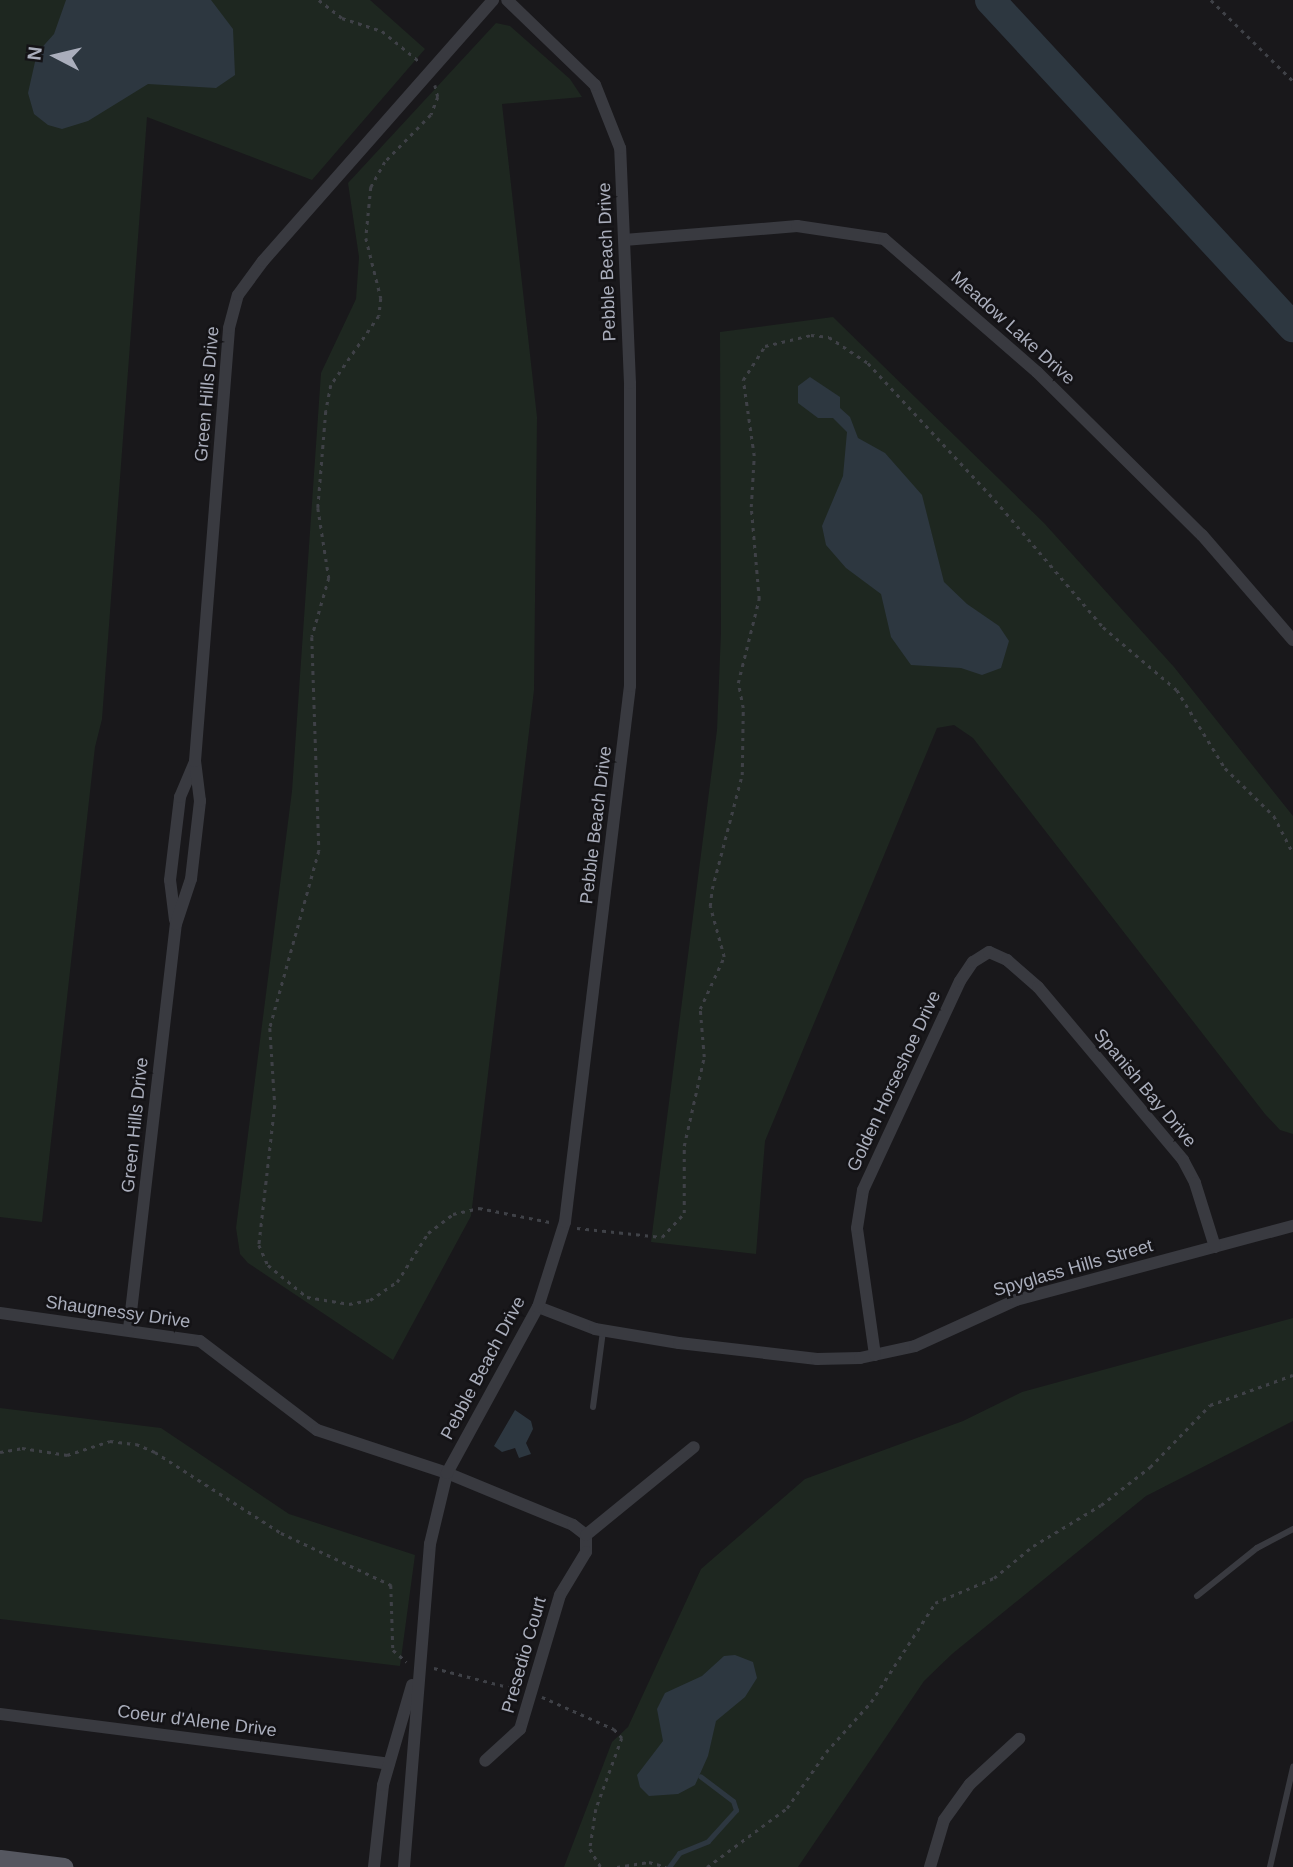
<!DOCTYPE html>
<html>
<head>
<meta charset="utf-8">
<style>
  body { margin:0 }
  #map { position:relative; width:1293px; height:1867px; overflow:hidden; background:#19181b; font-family:Helvetica,sans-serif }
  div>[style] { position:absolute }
  .green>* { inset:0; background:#1e2720 }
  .water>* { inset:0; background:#2d3740 }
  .stream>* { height:5px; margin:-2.5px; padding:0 2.5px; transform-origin:2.5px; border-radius:2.5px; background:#2d3740 }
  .river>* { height:30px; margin:-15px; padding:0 15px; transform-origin:15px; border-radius:15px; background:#2d3740 }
  .path>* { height:2.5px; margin-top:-1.25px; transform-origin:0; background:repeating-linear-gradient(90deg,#3f4147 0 3.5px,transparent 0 8.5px) }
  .service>* { height:6px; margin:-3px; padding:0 3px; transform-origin:3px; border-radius:3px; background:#393a40 }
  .minor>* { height:12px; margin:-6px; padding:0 6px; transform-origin:6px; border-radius:6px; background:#393a40 }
  .primary>* { height:19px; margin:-9.5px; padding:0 9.5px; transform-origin:9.5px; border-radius:9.5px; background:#555760 }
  span { translate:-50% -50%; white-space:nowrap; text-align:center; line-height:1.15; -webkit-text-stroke:5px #141316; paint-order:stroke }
  .street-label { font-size:18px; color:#aaaebc }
  .north { position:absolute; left:21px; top:21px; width:70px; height:70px; -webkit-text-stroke:5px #141316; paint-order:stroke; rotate:277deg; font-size:19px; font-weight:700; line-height:28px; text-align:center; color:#aaaebc }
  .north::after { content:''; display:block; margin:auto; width:24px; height:32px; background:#aaaebc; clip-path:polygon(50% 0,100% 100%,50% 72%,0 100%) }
</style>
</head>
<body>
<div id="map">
  <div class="green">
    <i style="clip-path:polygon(0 0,370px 0,425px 49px,312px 180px,147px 117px,102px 719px,95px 747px,42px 1222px,0 1217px)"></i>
    <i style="clip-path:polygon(496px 23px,510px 26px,570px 79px,582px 97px,502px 104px,537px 417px,534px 690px,471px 1216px,393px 1360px,248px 1263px,240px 1254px,236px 1228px,292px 791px,321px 373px,356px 299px,359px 257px,348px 183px)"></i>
    <i style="clip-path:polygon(833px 317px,1044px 523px,1174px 667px,1293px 816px,1293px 1134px,1280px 1130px,1265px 1114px,973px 738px,954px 725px,937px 728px,765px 1141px,756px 1254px,651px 1242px,717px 730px,721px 632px,720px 332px)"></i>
    <i style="clip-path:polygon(1293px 1318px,1293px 1421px,1146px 1496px,952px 1654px,924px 1681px,798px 1867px,564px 1867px,612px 1742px,628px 1727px,701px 1569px,805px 1479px,963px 1421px,1022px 1392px)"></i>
    <i style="clip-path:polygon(0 1408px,161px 1428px,289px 1514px,415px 1555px,400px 1666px,0 1619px)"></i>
  </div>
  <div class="water">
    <i style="clip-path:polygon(66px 0,211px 0,233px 29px,235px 75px,216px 88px,148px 84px,88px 121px,62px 129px,48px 125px,34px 114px,28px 93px,37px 53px,54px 34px)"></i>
    <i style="clip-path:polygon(810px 377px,840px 397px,840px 408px,850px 417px,858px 438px,885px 453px,922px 495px,944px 582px,967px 604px,999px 626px,1009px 641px,1001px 668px,982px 675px,961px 668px,911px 665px,891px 637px,881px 594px,846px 568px,826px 545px,822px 526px,843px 476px,847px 432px,833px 418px,818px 418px,798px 403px,798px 386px)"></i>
    <i style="clip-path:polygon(515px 1410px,531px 1421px,533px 1429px,526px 1443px,531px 1454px,519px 1458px,515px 1448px,502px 1452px,494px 1446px)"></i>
    <i style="clip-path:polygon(735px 1655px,753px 1662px,757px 1678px,745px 1697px,716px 1721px,708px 1756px,695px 1785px,678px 1794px,649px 1796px,640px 1787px,637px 1775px,663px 1741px,657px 1709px,665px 1693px,702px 1676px,724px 1656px)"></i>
  </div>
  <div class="stream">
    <i style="left:669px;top:1867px;width:17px;rotate:-54deg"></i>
    <i style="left:679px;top:1853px;width:31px;rotate:-22deg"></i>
    <i style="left:708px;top:1841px;width:42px;rotate:-47.9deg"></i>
    <i style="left:736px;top:1810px;width:9px;rotate:-108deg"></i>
    <i style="left:733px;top:1801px;width:41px;rotate:-142.9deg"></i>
  </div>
  <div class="river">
    <i style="left:990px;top:0;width:446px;rotate:47.2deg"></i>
  </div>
  <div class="path">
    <i style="left:319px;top:0;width:29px;rotate:38deg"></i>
    <i style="left:342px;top:18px;width:42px;rotate:18deg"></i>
    <i style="left:382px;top:31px;width:49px;rotate:39.2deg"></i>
    <i style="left:1211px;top:0;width:115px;rotate:44.6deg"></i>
    <i style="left:435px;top:85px;width:12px;rotate:76deg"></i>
    <i style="left:438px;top:97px;width:19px;rotate:111deg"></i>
    <i style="left:431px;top:115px;width:66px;rotate:134.4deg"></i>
    <i style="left:385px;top:162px;width:29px;rotate:119deg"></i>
    <i style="left:371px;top:187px;width:51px;rotate:95.6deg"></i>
    <i style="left:366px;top:238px;width:62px;rotate:76deg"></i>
    <i style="left:381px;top:298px;width:18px;rotate:96deg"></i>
    <i style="left:379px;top:316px;width:84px;rotate:124.8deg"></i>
    <i style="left:331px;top:385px;width:26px;rotate:101deg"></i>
    <i style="left:326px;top:411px;width:97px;rotate:94.7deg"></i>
    <i style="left:318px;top:508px;width:71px;rotate:81.1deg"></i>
    <i style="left:329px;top:578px;width:61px;rotate:106.1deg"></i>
    <i style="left:312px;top:637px;width:214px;rotate:88.1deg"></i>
    <i style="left:319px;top:851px;width:184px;rotate:105.5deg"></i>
    <i style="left:270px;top:1028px;width:77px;rotate:86.3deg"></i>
    <i style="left:275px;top:1105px;width:141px;rotate:96.5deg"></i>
    <i style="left:259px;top:1245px;width:22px;rotate:66deg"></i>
    <i style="left:268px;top:1265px;width:50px;rotate:39.4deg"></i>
    <i style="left:307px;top:1297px;width:43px;rotate:9.5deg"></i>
    <i style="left:349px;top:1304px;width:21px;rotate:-11deg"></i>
    <i style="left:370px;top:1300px;width:32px;rotate:-34deg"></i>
    <i style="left:397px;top:1282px;width:58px;rotate:-57.7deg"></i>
    <i style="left:428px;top:1233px;width:31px;rotate:-37deg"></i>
    <i style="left:453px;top:1214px;width:27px;rotate:-13deg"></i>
    <i style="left:479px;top:1208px;width:72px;rotate:11.2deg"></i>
    <i style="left:577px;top:1228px;width:85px;rotate:6deg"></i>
    <i style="left:662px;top:1237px;width:33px;rotate:-47deg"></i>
    <i style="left:684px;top:1213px;width:67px;rotate:-90deg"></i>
    <i style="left:684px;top:1146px;width:91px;rotate:-77.3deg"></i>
    <i style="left:704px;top:1057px;width:48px;rotate:-94.8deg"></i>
    <i style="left:700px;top:1009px;width:57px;rotate:-65.2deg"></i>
    <i style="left:724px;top:957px;width:53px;rotate:-105.4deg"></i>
    <i style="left:710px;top:906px;width:17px;rotate:-83deg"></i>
    <i style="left:712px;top:889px;width:118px;rotate:-75.3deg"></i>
    <i style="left:742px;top:775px;width:67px;rotate:-89.1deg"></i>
    <i style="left:743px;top:708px;width:25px;rotate:-101deg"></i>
    <i style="left:738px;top:683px;width:87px;rotate:-76deg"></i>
    <i style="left:759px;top:599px;width:92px;rotate:-95deg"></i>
    <i style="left:751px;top:507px;width:51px;rotate:-86.6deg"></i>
    <i style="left:754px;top:456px;width:77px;rotate:-98.2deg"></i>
    <i style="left:743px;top:380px;width:40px;rotate:-57.1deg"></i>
    <i style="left:765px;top:346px;width:47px;rotate:-13.4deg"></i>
    <i style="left:811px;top:335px;width:18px;rotate:6deg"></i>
    <i style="left:829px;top:337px;width:47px;rotate:33.7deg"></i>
    <i style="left:868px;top:363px;width:187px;rotate:47.2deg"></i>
    <i style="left:995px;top:500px;width:167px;rotate:49.6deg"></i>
    <i style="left:1103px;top:627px;width:97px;rotate:40.4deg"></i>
    <i style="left:1177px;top:690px;width:92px;rotate:58.4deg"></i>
    <i style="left:1225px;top:768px;width:69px;rotate:44.4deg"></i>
    <i style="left:1274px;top:816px;width:42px;rotate:62.8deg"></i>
    <i style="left:0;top:1452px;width:22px;rotate:-10deg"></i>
    <i style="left:22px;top:1448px;width:46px;rotate:8.8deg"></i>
    <i style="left:67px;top:1455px;width:45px;rotate:-18deg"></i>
    <i style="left:110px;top:1441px;width:26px;rotate:7deg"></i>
    <i style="left:136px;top:1444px;width:21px;rotate:23deg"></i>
    <i style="left:155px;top:1452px;width:150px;rotate:32.7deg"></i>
    <i style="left:281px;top:1533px;width:122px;rotate:25.3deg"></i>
    <i style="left:391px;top:1585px;width:65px;rotate:88.2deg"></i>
    <i style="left:393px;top:1650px;width:18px;rotate:41deg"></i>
    <i style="left:434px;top:1668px;width:85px;rotate:14.4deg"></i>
    <i style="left:542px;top:1697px;width:79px;rotate:24deg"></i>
    <i style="left:614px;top:1729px;width:12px;rotate:48deg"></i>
    <i style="left:622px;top:1738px;width:76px;rotate:110.1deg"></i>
    <i style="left:596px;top:1809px;width:40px;rotate:98.5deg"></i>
    <i style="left:590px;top:1849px;width:21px;rotate:59deg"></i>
    <i style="left:617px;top:1867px;width:32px;rotate:-9deg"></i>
    <i style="left:649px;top:1862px;width:18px;rotate:16deg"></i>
    <i style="left:707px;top:1867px;width:99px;rotate:-36.4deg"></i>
    <i style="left:787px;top:1808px;width:68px;rotate:-55.1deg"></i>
    <i style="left:826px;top:1752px;width:67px;rotate:-48deg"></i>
    <i style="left:871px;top:1702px;width:118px;rotate:-57.1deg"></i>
    <i style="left:935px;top:1603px;width:64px;rotate:-23deg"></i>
    <i style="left:994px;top:1578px;width:50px;rotate:-39.4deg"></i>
    <i style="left:1033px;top:1546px;width:79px;rotate:-31.1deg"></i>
    <i style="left:1101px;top:1505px;width:62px;rotate:-37.8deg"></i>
    <i style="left:1150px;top:1467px;width:86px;rotate:-45.9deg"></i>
    <i style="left:1210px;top:1405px;width:88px;rotate:-19.9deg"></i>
  </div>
  <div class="service">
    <i style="left:593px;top:1407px;width:77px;rotate:-82.5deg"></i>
    <i style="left:1197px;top:1596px;width:77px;rotate:-38.7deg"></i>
    <i style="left:1257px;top:1548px;width:41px;rotate:-27.8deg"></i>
    <i style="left:1270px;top:1867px;width:103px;rotate:-77deg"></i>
  </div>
  <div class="minor">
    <i style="left:624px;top:240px;width:174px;rotate:-4.6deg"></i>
    <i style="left:797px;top:226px;width:88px;rotate:8.5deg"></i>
    <i style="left:884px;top:239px;width:203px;rotate:41deg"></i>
    <i style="left:1037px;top:372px;width:232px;rotate:44.7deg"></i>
    <i style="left:1202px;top:535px;width:139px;rotate:49.1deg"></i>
    <i style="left:175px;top:920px;width:40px;rotate:-97.1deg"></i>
    <i style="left:170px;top:880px;width:84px;rotate:-83.1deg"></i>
    <i style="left:180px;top:797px;width:36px;rotate:-67deg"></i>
    <i style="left:538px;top:1307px;width:61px;rotate:21.1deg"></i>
    <i style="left:595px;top:1329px;width:85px;rotate:9.5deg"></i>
    <i style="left:679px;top:1343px;width:139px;rotate:6.6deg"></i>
    <i style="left:817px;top:1359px;width:43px;rotate:-1.3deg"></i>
    <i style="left:860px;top:1358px;width:56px;rotate:-12.3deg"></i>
    <i style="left:915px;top:1346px;width:111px;rotate:-24.5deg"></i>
    <i style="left:1016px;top:1300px;width:287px;rotate:-15deg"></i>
    <i style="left:0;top:1313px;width:202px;rotate:8deg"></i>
    <i style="left:200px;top:1341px;width:147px;rotate:37.3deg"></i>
    <i style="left:317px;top:1430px;width:137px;rotate:18.3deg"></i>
    <i style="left:447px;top:1473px;width:136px;rotate:22.4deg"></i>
    <i style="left:573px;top:1525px;width:16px;rotate:38deg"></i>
    <i style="left:586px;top:1535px;width:17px;rotate:90deg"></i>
    <i style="left:586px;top:1552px;width:50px;rotate:121.2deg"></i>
    <i style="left:560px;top:1595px;width:140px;rotate:106.6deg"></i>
    <i style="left:520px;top:1729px;width:47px;rotate:137.6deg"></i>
    <i style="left:129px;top:1329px;width:408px;rotate:-83.4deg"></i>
    <i style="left:176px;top:924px;width:47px;rotate:-71.6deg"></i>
    <i style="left:191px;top:879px;width:79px;rotate:-83.4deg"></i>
    <i style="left:200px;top:801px;width:40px;rotate:-97.1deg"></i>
    <i style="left:195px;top:761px;width:434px;rotate:-85.5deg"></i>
    <i style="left:229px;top:328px;width:34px;rotate:-75deg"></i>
    <i style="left:238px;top:295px;width:42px;rotate:-53.7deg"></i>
    <i style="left:263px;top:261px;width:348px;rotate:-48.6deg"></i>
    <i style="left:875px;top:1355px;width:128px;rotate:-98.1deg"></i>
    <i style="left:857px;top:1228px;width:38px;rotate:-81deg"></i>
    <i style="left:863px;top:1190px;width:230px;rotate:-65.1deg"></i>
    <i style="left:960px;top:981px;width:23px;rotate:-56deg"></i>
    <i style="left:973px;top:962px;width:19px;rotate:-32deg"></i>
    <i style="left:989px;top:952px;width:20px;rotate:24deg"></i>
    <i style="left:1007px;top:960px;width:41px;rotate:41.1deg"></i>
    <i style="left:1038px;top:987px;width:226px;rotate:50deg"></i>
    <i style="left:1183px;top:1160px;width:26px;rotate:62deg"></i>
    <i style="left:1195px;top:1183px;width:67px;rotate:72.6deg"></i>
    <i style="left:586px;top:1535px;width:139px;rotate:-39.2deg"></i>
    <i style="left:0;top:1714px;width:392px;rotate:7.3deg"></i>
    <i style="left:374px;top:1867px;width:82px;rotate:-83.7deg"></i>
    <i style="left:383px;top:1785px;width:104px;rotate:-73.8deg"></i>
    <i style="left:404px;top:1867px;width:324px;rotate:-85.4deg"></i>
    <i style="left:430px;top:1544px;width:73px;rotate:-76.5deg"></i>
    <i style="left:447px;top:1473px;width:189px;rotate:-61.3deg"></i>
    <i style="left:538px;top:1307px;width:89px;rotate:-72.4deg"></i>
    <i style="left:565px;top:1222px;width:540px;rotate:-83.09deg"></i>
    <i style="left:630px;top:686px;width:303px;rotate:-90deg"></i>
    <i style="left:630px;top:383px;width:235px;rotate:-92.4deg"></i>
    <i style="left:620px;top:148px;width:68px;rotate:-111.6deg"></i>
    <i style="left:595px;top:85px;width:122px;rotate:-136deg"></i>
    <i style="left:930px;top:1867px;width:49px;rotate:-73.4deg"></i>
    <i style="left:944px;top:1820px;width:44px;rotate:-54.2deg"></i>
    <i style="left:970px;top:1784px;width:67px;rotate:-42.6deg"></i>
  </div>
  <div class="primary">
    <i style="left:0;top:1859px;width:64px;rotate:7.2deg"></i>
  </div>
  <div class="street-label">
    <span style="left:607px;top:262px;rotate:-92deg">Pebble Beach Drive</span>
    <span style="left:1013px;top:328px;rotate:42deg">Meadow Lake Drive</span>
    <span style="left:207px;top:394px;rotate:-85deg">Green Hills Drive</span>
    <span style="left:596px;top:825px;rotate:-83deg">Pebble Beach Drive</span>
    <span style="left:894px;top:1081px;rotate:-65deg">Golden Horseshoe Drive</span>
    <span style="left:1145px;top:1088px;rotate:50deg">Spanish Bay Drive</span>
    <span style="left:135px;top:1125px;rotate:-84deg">Green Hills Drive</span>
    <span style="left:1073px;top:1268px;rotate:-16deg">Spyglass Hills Street</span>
    <span style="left:118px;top:1312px;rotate:8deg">Shaugnessy Drive</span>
    <span style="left:483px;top:1368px;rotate:-62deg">Pebble Beach Drive</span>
    <span style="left:524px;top:1655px;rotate:-74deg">Presedio Court</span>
    <span style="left:197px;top:1721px;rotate:7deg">Coeur d'Alene Drive</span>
  </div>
  <div class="north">N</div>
</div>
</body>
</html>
